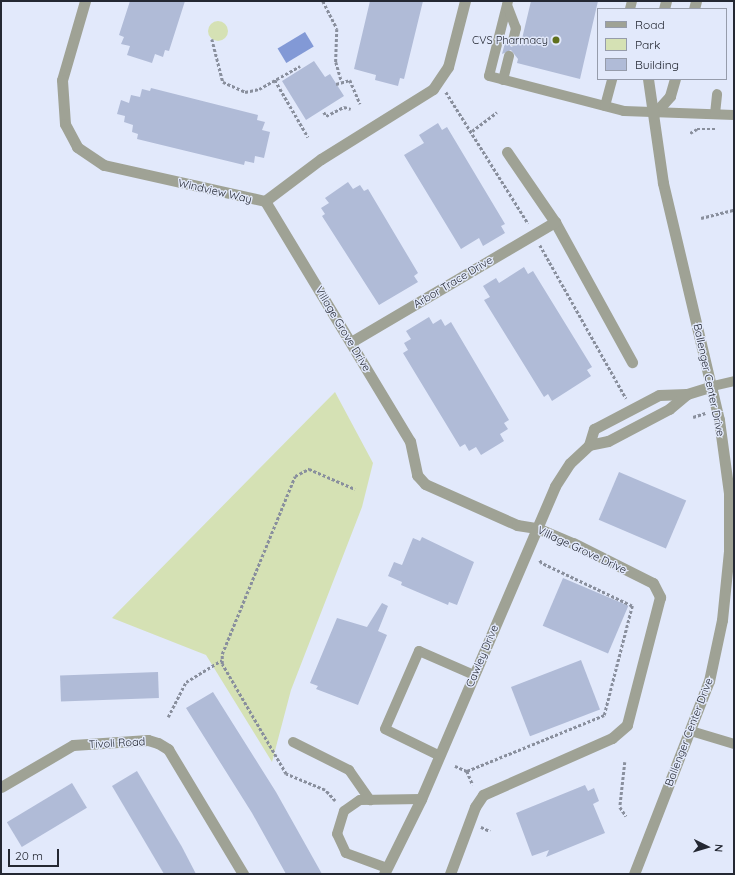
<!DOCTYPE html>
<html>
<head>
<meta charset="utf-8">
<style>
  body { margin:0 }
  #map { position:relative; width:735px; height:875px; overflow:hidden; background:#e2e9fb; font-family:Quicksand,sans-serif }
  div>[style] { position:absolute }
  .green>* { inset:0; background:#d5e1b4 }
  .round { border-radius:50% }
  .water>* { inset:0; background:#8299d6; transform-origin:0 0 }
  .building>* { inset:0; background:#b0bbd7; transform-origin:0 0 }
  .path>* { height:2.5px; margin-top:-1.25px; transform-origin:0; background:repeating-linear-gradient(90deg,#898f9d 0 3px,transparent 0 5px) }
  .service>* { height:10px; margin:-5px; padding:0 5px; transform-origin:5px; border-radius:5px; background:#9fa295 }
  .minor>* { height:11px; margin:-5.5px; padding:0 5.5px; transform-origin:5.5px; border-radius:5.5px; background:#9fa295 }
  .dots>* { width:11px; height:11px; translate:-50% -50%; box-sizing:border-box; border:2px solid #e2e9fb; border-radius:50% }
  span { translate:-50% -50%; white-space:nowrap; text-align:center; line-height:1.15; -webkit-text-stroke:3px #e2e9fb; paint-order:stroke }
  .poi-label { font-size:11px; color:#242833 }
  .right { translate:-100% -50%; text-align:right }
  .street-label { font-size:11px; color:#242833 }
  .frame { position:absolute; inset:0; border:2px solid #242833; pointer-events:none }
  .legend { position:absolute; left:597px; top:8px; width:130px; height:72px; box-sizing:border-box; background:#e2e9fb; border:1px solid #969cab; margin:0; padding:5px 7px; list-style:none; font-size:12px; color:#242833 }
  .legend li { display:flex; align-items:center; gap:8px; height:20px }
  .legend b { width:20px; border:1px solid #969cab }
  .north { position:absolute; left:687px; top:827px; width:40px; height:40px; -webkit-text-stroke:3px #e2e9fb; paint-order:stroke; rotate:95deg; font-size:11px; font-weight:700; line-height:16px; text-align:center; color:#242833 }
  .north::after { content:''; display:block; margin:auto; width:14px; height:18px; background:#242833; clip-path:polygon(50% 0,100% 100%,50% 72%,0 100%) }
  .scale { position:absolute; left:8px; top:849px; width:51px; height:18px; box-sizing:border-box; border:2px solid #242833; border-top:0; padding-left:5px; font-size:12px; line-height:14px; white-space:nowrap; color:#242833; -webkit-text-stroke:3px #e2e9fb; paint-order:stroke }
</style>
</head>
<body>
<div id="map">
  <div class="green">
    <i class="round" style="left:208px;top:21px;width:20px;height:20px"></i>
    <i style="clip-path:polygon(335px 392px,373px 463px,362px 507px,291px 690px,272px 762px,206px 655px,112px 618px)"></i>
  </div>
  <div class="water">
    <i style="left:305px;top:32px;width:17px;height:32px;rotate:59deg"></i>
  </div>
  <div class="building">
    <i style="clip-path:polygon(130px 1px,185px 1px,169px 51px,165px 50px,163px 57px,155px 54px,152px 63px,127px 55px,130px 46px,121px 44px,124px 37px,119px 35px)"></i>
    <i style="clip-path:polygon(370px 1px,423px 1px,404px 79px,400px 78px,398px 86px,375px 80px,376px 75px,354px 69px)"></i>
    <i style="clip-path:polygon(531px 1px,598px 1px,580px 79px,517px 63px,518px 59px,511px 50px,502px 54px,506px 39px,511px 47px,521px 43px)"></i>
    <i style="clip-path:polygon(314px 61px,325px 77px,330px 74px,344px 96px,306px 120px,282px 81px)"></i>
    <i style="clip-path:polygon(151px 88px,258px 115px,257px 120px,265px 122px,262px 130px,270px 132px,264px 158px,255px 156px,254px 163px,245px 161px,244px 165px,137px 139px,138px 134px,132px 132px,133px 125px,124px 122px,125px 116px,117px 114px,121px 100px,129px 103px,131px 95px,140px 97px,142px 89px,150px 91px)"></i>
    <i style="clip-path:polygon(438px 123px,442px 130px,447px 127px,505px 224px,501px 226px,505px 233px,483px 246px,479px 238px,461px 249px,404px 155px,424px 143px,419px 135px)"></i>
    <i style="clip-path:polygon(348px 182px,353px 189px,360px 185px,364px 191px,368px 189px,418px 273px,414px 276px,418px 282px,379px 305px,322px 216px,325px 214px,321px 208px,329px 203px,325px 198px)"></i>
    <i style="clip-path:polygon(524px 267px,528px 274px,533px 271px,592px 367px,587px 370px,591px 376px,552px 401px,548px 394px,544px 397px,484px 300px,490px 297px,483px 286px,496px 278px,499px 283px)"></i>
    <i style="clip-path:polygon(429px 317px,433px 324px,441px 319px,445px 326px,451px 322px,509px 420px,504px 423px,508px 429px,500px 434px,504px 441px,481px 455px,476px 447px,469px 451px,465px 444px,460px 447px,403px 353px,408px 350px,404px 343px,411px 339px,406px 331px)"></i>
    <i style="left:619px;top:472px;width:73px;height:52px;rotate:23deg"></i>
    <i style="clip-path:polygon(422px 537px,474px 562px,457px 605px,449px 602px,448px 605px,401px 585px,402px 582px,388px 576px,394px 562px,402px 565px,413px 538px,420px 541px)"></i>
    <i style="left:563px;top:578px;width:71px;height:52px;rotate:23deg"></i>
    <i style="clip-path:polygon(382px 603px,388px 606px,378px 631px,387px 635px,358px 705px,316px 689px,318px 686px,310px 683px,337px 618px,367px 627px)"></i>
    <i style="left:581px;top:660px;width:53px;height:75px;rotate:69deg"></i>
    <i style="left:158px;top:672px;width:26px;height:98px;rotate:88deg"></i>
    <i style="clip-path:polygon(213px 692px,276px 792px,322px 874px,286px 874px,252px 813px,186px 708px)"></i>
    <i style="clip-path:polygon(137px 771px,182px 847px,196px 874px,164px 874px,112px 786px)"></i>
    <i style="left:72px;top:783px;width:29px;height:76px;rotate:59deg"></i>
    <i style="clip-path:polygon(585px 785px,588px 791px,594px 788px,599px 801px,593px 804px,605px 833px,546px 857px,549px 850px,532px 856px,516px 813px)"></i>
  </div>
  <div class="path">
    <i style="left:323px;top:1px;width:31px;rotate:63deg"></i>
    <i style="left:337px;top:29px;width:33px;rotate:92deg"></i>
    <i style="left:336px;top:62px;width:19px;rotate:74deg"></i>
    <i style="left:212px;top:39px;width:44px;rotate:75.7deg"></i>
    <i style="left:223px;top:82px;width:24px;rotate:24deg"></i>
    <i style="left:245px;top:92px;width:14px;rotate:-12deg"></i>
    <i style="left:259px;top:89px;width:47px;rotate:-29.3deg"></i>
    <i style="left:275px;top:80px;width:66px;rotate:59.9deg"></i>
    <i style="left:336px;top:84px;width:15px;rotate:-16deg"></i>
    <i style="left:350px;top:80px;width:26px;rotate:67deg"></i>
    <i style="left:446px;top:92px;width:155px;rotate:58deg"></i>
    <i style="left:324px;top:112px;width:4px;rotate:63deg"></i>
    <i style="left:326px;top:116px;width:20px;rotate:-27deg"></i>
    <i style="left:344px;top:107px;width:7px;rotate:16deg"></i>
    <i style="left:472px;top:131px;width:31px;rotate:-37deg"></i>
    <i style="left:690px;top:133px;width:8px;rotate:-30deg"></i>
    <i style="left:697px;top:129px;width:20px"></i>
    <i style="left:701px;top:218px;width:34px;rotate:-14deg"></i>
    <i style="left:540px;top:245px;width:176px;rotate:60.7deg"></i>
    <i style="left:693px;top:417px;width:13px;rotate:-18deg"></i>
    <i style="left:168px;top:717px;width:39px;rotate:-63deg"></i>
    <i style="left:186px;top:682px;width:42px;rotate:-31.4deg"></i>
    <i style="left:625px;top:762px;width:45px;rotate:96.3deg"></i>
    <i style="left:620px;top:807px;width:11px;rotate:56deg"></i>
    <i style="left:455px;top:766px;width:13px;rotate:23deg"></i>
    <i style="left:467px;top:771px;width:148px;rotate:-22.2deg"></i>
    <i style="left:604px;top:715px;width:113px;rotate:-75.6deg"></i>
    <i style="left:632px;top:606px;width:101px;rotate:-154.7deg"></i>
    <i style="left:541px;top:563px;width:4px;rotate:-117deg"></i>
    <i style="left:467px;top:771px;width:15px;rotate:67deg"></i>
    <i style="left:335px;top:801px;width:15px;rotate:-132deg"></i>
    <i style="left:325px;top:790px;width:42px;rotate:-157.7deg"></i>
    <i style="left:286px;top:774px;width:127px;rotate:-120.2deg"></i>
    <i style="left:222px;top:664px;width:10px;rotate:-90deg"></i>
    <i style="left:222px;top:654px;width:192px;rotate:-67.7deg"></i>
    <i style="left:295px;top:476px;width:16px;rotate:-27deg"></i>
    <i style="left:309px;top:469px;width:50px;rotate:23.5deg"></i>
    <i style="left:481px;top:827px;width:10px;rotate:24deg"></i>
  </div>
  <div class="service">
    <i style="left:508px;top:1px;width:77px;rotate:104.2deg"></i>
    <i style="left:489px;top:76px;width:139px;rotate:14.5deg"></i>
    <i style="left:624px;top:111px;width:110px;rotate:2.1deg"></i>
    <i style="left:507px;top:5px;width:25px;rotate:69deg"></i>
    <i style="left:516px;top:28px;width:13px;rotate:103deg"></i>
    <i style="left:630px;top:9px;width:8px;rotate:-76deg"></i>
    <i style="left:503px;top:80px;width:25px;rotate:-76deg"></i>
    <i style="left:605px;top:106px;width:28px;rotate:-75deg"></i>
    <i style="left:715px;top:114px;width:20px;rotate:-84deg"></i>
    <i style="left:713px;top:386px;width:22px;rotate:-13deg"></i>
    <i style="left:691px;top:731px;width:45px;rotate:16.8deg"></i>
    <i style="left:293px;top:742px;width:63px;rotate:26.6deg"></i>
    <i style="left:349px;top:770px;width:37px;rotate:55deg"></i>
    <i style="left:440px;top:756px;width:61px;rotate:-153.9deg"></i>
    <i style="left:385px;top:729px;width:85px;rotate:-66.4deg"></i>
    <i style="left:419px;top:651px;width:60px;rotate:23.6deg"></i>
    <i style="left:387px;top:868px;width:44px;rotate:-159.9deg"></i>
    <i style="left:346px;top:853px;width:21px;rotate:-115deg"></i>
    <i style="left:337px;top:834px;width:24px;rotate:-73deg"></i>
    <i style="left:344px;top:811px;width:19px;rotate:-35deg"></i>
    <i style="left:360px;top:800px;width:61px;rotate:-0.9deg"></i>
  </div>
  <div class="minor">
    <i style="left:85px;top:1px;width:82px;rotate:106.2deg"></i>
    <i style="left:62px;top:80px;width:44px;rotate:86.1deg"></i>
    <i style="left:65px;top:124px;width:26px;rotate:62deg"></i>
    <i style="left:77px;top:147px;width:32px;rotate:34deg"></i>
    <i style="left:104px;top:165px;width:165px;rotate:12.6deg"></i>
    <i style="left:265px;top:201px;width:70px;rotate:-36.9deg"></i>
    <i style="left:321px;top:159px;width:132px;rotate:-32deg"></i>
    <i style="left:433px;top:89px;width:27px;rotate:-56deg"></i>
    <i style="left:448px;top:67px;width:68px;rotate:-75.6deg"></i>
    <i style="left:664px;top:9px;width:8px;rotate:-76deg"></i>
    <i style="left:694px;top:9px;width:8px;rotate:-76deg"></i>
    <i style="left:654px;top:114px;width:24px;rotate:-48deg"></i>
    <i style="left:670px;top:96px;width:18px;rotate:-74deg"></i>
    <i style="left:507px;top:152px;width:85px;rotate:55.6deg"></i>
    <i style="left:555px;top:222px;width:160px;rotate:61.2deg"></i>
    <i style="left:265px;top:201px;width:280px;rotate:58.9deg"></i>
    <i style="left:410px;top:441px;width:35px;rotate:78deg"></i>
    <i style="left:417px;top:475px;width:12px;rotate:48deg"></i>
    <i style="left:425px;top:484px;width:101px;rotate:24deg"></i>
    <i style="left:517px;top:525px;width:20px;rotate:9deg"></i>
    <i style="left:537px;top:528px;width:39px;rotate:23deg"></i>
    <i style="left:573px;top:543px;width:89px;rotate:26.6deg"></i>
    <i style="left:653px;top:583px;width:16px;rotate:63deg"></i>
    <i style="left:660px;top:597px;width:132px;rotate:104.5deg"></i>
    <i style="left:627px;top:725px;width:20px;rotate:139deg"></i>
    <i style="left:612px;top:738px;width:141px;rotate:156.2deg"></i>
    <i style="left:483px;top:795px;width:14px;rotate:124deg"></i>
    <i style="left:475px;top:807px;width:72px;rotate:110.5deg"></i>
    <i style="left:351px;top:342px;width:237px;rotate:-30.5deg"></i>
    <i style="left:687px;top:394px;width:27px;rotate:-17deg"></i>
    <i style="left:1px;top:787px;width:83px;rotate:-30.3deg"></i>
    <i style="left:73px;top:745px;width:75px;rotate:-3.8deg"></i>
    <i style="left:148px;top:740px;width:10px;rotate:17deg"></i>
    <i style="left:158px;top:743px;width:12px;rotate:31deg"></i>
    <i style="left:168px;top:749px;width:146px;rotate:59deg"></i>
    <i style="left:384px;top:874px;width:84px;rotate:-63.7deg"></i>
    <i style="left:421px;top:799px;width:340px;rotate:-66.8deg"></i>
    <i style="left:555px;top:486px;width:27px;rotate:-57deg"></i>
    <i style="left:570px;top:463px;width:26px;rotate:-43deg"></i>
    <i style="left:589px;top:445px;width:17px;rotate:-73deg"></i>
    <i style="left:594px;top:429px;width:73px;rotate:-27.6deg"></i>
    <i style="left:659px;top:395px;width:28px;rotate:-2deg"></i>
    <i style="left:687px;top:394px;width:23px;rotate:140deg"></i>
    <i style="left:669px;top:409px;width:69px;rotate:152.3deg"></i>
    <i style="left:608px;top:441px;width:19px;rotate:168deg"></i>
    <i style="left:634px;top:874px;width:207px;rotate:-68.8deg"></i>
    <i style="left:709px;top:681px;width:62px;rotate:-78deg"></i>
    <i style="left:722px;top:620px;width:69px;rotate:-84.2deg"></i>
    <i style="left:729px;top:551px;width:58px;rotate:-90deg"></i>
    <i style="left:729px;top:493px;width:74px;rotate:-97.8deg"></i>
    <i style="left:719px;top:420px;width:244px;rotate:-103.3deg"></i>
    <i style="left:663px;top:183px;width:105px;rotate:-98.2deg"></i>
  </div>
  <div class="dots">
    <i style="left:556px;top:40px;background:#60701c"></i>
  </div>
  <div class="poi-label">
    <span class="right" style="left:548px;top:40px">CVS Pharmacy</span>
  </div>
  <div class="street-label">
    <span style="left:215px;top:191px;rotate:13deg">Windview Way</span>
    <span style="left:453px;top:282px;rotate:-31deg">Arbor Trace Drive</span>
    <span style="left:343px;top:329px;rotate:59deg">Village Grove Drive</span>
    <span style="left:709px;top:380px;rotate:78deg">Ballenger Center Drive</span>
    <span style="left:582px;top:550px;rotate:25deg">Village Grove Drive</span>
    <span style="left:482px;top:656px;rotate:-67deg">Cawley Drive</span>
    <span style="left:689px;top:732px;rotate:-69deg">Ballenger Center Drive</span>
    <span style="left:117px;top:743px;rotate:-3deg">Tivoli Road</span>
  </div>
  <div class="frame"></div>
  <ul class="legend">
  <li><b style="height:5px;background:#9fa295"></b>Road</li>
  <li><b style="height:11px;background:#d5e1b4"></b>Park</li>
  <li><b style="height:11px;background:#b0bbd7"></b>Building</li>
  </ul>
  <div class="north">N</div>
  <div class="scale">20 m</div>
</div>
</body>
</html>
